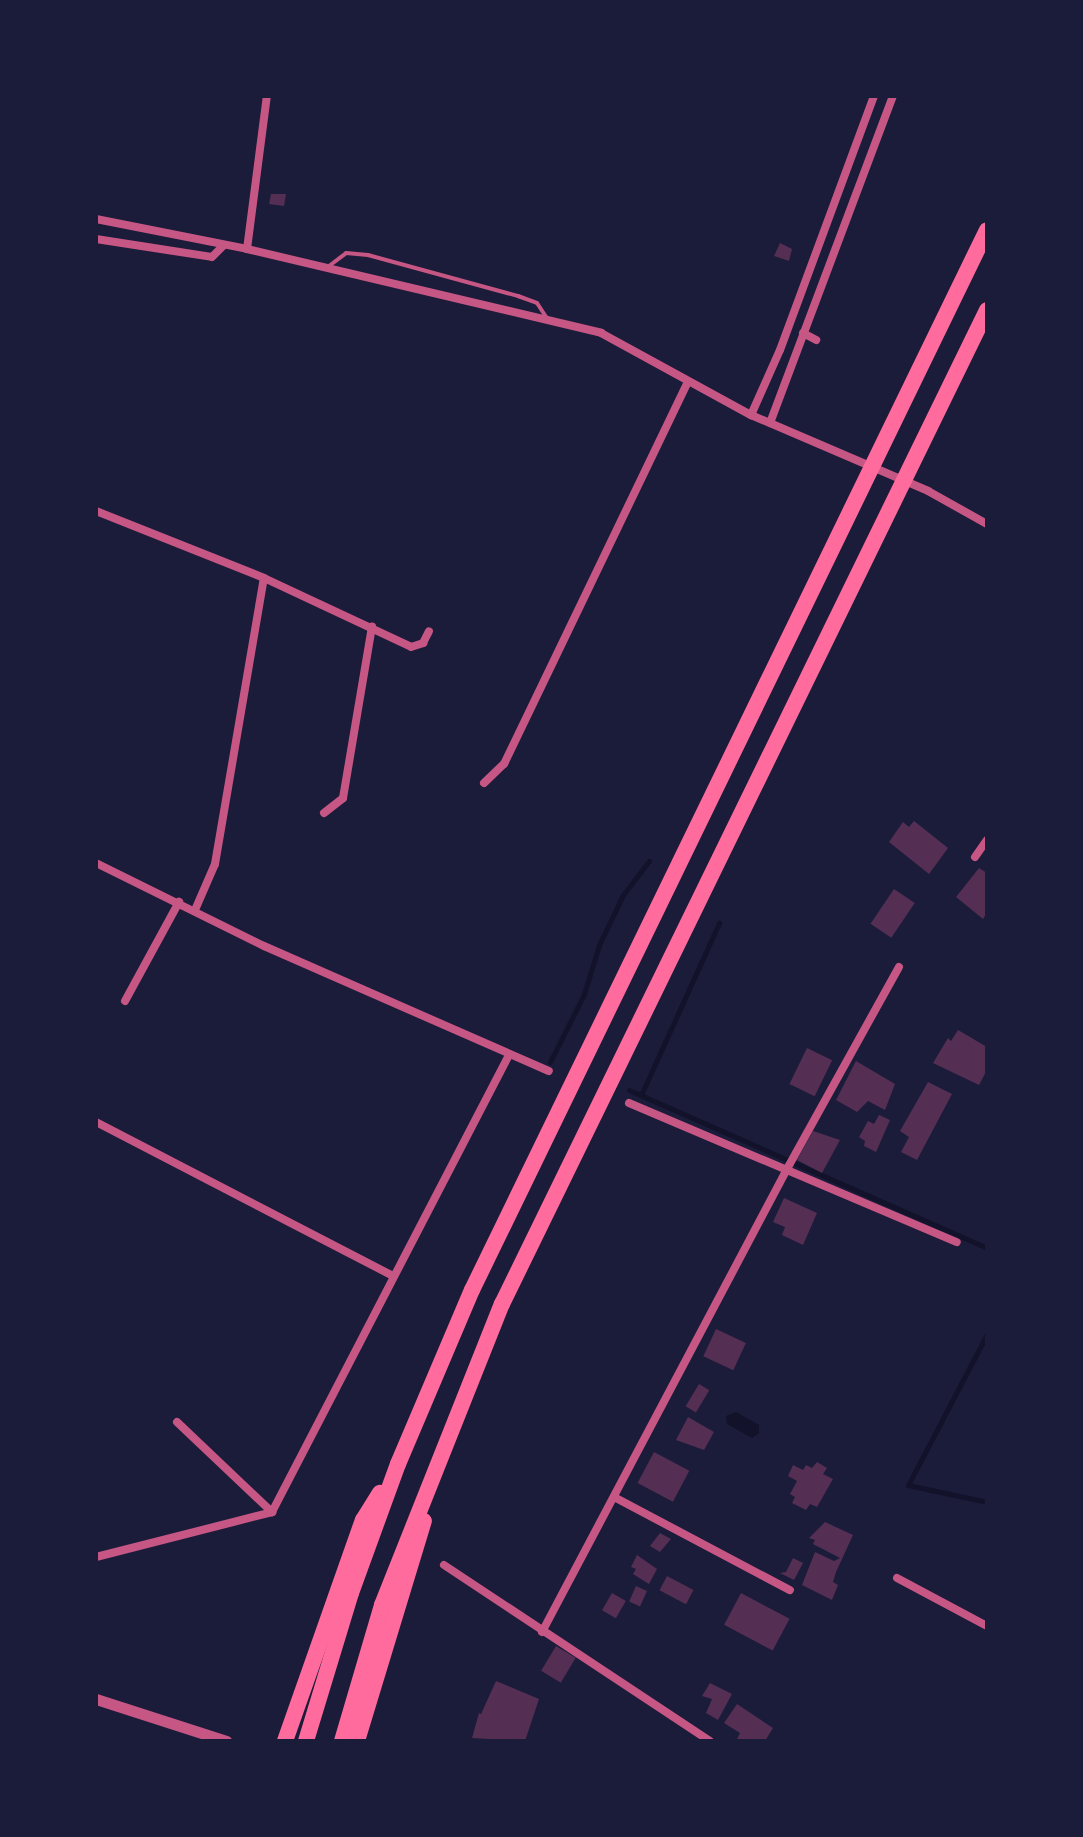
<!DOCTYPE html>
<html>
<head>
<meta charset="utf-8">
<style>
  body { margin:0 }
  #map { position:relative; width:1083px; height:1837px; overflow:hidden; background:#1b1b3a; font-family:Manrope,sans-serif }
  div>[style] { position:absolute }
  .water>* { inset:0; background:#12122b }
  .stream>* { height:5px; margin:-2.5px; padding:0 2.5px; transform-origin:2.5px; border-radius:2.5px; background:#12122b }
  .building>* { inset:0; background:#542f53; transform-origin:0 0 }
  .service>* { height:4px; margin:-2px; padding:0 2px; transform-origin:2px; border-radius:2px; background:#c65784 }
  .minor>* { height:8px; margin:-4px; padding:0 4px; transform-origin:4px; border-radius:4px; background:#c65784 }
  .tertiary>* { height:11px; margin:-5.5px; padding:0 5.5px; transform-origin:5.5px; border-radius:5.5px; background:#c65784 }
  .motorway>* { height:16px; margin:-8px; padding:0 8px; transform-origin:8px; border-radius:8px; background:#ff6b9d }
  span { translate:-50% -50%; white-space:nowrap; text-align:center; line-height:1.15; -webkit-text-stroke:6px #1b1b3a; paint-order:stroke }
  .frame { position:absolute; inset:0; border:98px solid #1b1b3a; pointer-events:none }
</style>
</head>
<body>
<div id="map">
  <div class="water">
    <i style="clip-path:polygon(736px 1412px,759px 1425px,759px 1433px,752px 1438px,727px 1424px,726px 1416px)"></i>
  </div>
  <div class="stream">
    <i style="left:550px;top:1062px;width:76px;rotate:-63.4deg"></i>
    <i style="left:584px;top:994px;width:51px;rotate:-73deg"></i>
    <i style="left:599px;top:945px;width:55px;rotate:-64.4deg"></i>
    <i style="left:623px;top:895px;width:43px;rotate:-52.6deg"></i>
    <i style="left:629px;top:1090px;width:391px;rotate:23.8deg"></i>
    <i style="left:641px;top:1095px;width:189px;rotate:-65.6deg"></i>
    <i style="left:987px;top:1334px;width:170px;rotate:117.6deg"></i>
    <i style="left:908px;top:1485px;width:81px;rotate:12.1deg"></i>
  </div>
  <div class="building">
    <i style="clip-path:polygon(271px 194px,286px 194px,284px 206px,269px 204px)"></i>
    <i style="clip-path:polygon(780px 243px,792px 249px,789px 261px,774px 256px)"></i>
    <i style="clip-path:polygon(914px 821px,948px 848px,929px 874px,889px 842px,903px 822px,909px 827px)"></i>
    <i style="clip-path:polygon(979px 868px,987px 873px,987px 913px,983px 919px,956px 897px)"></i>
    <i style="left:894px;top:889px;width:25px;height:42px;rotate:34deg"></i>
    <i style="clip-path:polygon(958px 1030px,987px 1047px,987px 1070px,979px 1085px,933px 1063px,948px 1038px,951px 1041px)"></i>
    <i style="left:807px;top:1048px;width:28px;height:40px;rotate:26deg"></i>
    <i style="clip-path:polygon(856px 1061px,895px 1084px,885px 1110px,868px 1101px,857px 1112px,836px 1100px)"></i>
    <i style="clip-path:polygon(928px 1082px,952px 1094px,917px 1160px,901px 1152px,909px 1137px,900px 1131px)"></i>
    <i style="clip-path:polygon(879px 1115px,890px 1120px,876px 1152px,864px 1146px,865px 1141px,859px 1137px,868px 1121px,874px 1124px)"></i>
    <i style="clip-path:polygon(813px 1131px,840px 1140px,822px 1173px,797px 1160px)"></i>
    <i style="clip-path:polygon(784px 1198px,817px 1213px,803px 1245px,782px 1235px,785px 1227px,773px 1222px)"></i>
    <i style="left:716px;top:1329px;width:33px;height:30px;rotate:25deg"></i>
    <i style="left:699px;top:1384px;width:12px;height:26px;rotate:31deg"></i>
    <i style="clip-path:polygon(688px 1417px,714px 1432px,704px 1450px,676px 1440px)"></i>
    <i style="left:654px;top:1452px;width:40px;height:35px;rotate:28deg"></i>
    <i style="clip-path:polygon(817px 1462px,827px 1468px,823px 1474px,833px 1479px,817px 1507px,810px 1504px,806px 1510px,792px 1503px,795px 1497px,790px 1494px,797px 1481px,788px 1476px,793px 1465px,803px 1470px,806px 1465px,812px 1468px)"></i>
    <i style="clip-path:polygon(825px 1522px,853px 1535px,836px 1572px,833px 1582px,838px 1585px,832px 1600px,802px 1585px,815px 1552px,834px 1561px,840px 1558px,813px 1544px,815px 1540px,809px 1538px)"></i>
    <i style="clip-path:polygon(660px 1533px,671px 1539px,660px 1552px,650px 1546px)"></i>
    <i style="clip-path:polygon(637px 1555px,657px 1569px,649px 1584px,633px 1574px,636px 1569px,631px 1567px)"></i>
    <i style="clip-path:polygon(793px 1558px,803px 1563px,794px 1580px,780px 1573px,786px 1572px)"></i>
    <i style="left:667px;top:1576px;width:30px;height:16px;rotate:28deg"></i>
    <i style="left:636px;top:1586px;width:12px;height:17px;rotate:24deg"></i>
    <i style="left:612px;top:1593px;width:16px;height:20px;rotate:30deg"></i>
    <i style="left:741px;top:1593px;width:55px;height:36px;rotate:28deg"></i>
    <i style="left:556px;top:1646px;width:23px;height:29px;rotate:31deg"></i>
    <i style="clip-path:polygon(496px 1681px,539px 1699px,525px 1741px,472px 1738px,479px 1713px,481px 1714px)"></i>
    <i style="clip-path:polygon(710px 1683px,732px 1694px,718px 1720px,706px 1713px,712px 1699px,702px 1696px)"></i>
    <i style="clip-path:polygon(737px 1704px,773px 1728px,765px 1741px,736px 1741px,740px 1733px,724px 1723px)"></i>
  </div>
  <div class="service">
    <i style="left:329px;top:266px;width:21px;rotate:-37deg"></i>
    <i style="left:346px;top:253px;width:22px;rotate:5deg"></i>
    <i style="left:368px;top:255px;width:156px;rotate:15.3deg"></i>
    <i style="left:518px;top:296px;width:20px;rotate:20deg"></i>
    <i style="left:537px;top:303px;width:20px;rotate:57deg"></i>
  </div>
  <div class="minor">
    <i style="left:96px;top:219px;width:154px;rotate:11.2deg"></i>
    <i style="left:247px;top:249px;width:364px;rotate:13.3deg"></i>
    <i style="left:601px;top:333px;width:171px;rotate:28.7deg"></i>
    <i style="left:751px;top:415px;width:193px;rotate:23.2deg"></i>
    <i style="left:928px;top:491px;width:68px;rotate:29.2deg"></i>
    <i style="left:96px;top:239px;width:117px;rotate:8.8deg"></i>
    <i style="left:212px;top:257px;width:16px;rotate:-45deg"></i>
    <i style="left:247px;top:249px;width:154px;rotate:-82.6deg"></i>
    <i style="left:803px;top:333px;width:15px;rotate:28deg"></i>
    <i style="left:751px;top:415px;width:71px;rotate:-66deg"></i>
    <i style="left:780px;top:350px;width:271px;rotate:-69.7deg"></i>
    <i style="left:770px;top:423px;width:349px;rotate:-69.4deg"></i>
    <i style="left:96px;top:511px;width:181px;rotate:21.7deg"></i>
    <i style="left:264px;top:578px;width:162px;rotate:25.1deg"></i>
    <i style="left:411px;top:647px;width:13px;rotate:-18deg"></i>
    <i style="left:423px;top:643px;width:13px;rotate:-63deg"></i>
    <i style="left:484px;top:783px;width:28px;rotate:-44deg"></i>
    <i style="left:504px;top:764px;width:423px;rotate:-64.3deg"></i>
    <i style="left:324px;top:813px;width:24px;rotate:-38deg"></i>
    <i style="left:343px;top:798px;width:174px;rotate:-80.4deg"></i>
    <i style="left:975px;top:857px;width:21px;rotate:-55deg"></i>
    <i style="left:98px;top:864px;width:185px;rotate:26.3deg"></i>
    <i style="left:264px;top:946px;width:311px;rotate:23.7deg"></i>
    <i style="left:195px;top:910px;width:50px;rotate:-66.5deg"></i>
    <i style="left:215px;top:864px;width:290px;rotate:-80.3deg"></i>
    <i style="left:125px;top:1001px;width:113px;rotate:-61.4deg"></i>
    <i style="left:629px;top:1103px;width:356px;rotate:23deg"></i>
    <i style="left:96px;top:1122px;width:335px;rotate:27.4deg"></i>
    <i style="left:177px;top:1422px;width:131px;rotate:43.5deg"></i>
    <i style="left:614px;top:1497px;width:199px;rotate:27.9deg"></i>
    <i style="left:96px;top:1557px;width:182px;rotate:-14.3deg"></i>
    <i style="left:272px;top:1512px;width:515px;rotate:-62.59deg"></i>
    <i style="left:444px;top:1565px;width:319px;rotate:33.5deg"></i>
    <i style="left:897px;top:1578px;width:102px;rotate:28.1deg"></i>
    <i style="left:542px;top:1632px;width:524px;rotate:-62.11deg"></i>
    <i style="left:787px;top:1169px;width:231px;rotate:-61deg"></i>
  </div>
  <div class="tertiary">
    <i style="left:96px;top:1699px;width:137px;rotate:17.9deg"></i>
  </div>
  <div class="motorway">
    <i style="left:285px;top:1741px;width:234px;rotate:-70.6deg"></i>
    <i style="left:363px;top:1520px;width:32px;rotate:-58deg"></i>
    <i style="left:306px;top:1741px;width:155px;rotate:-73.1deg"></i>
    <i style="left:351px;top:1593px;width:137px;rotate:-70deg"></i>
    <i style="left:398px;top:1464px;width:189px;rotate:-67deg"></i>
    <i style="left:472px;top:1290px;width:1178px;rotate:-64.09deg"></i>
    <i style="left:342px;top:1741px;width:142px;rotate:-73.6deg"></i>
    <i style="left:382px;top:1605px;width:324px;rotate:-68.3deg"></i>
    <i style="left:502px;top:1304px;width:1106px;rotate:-63.99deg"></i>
    <i style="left:357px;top:1741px;width:230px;rotate:-73.1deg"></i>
  </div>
  <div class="frame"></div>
</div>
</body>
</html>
